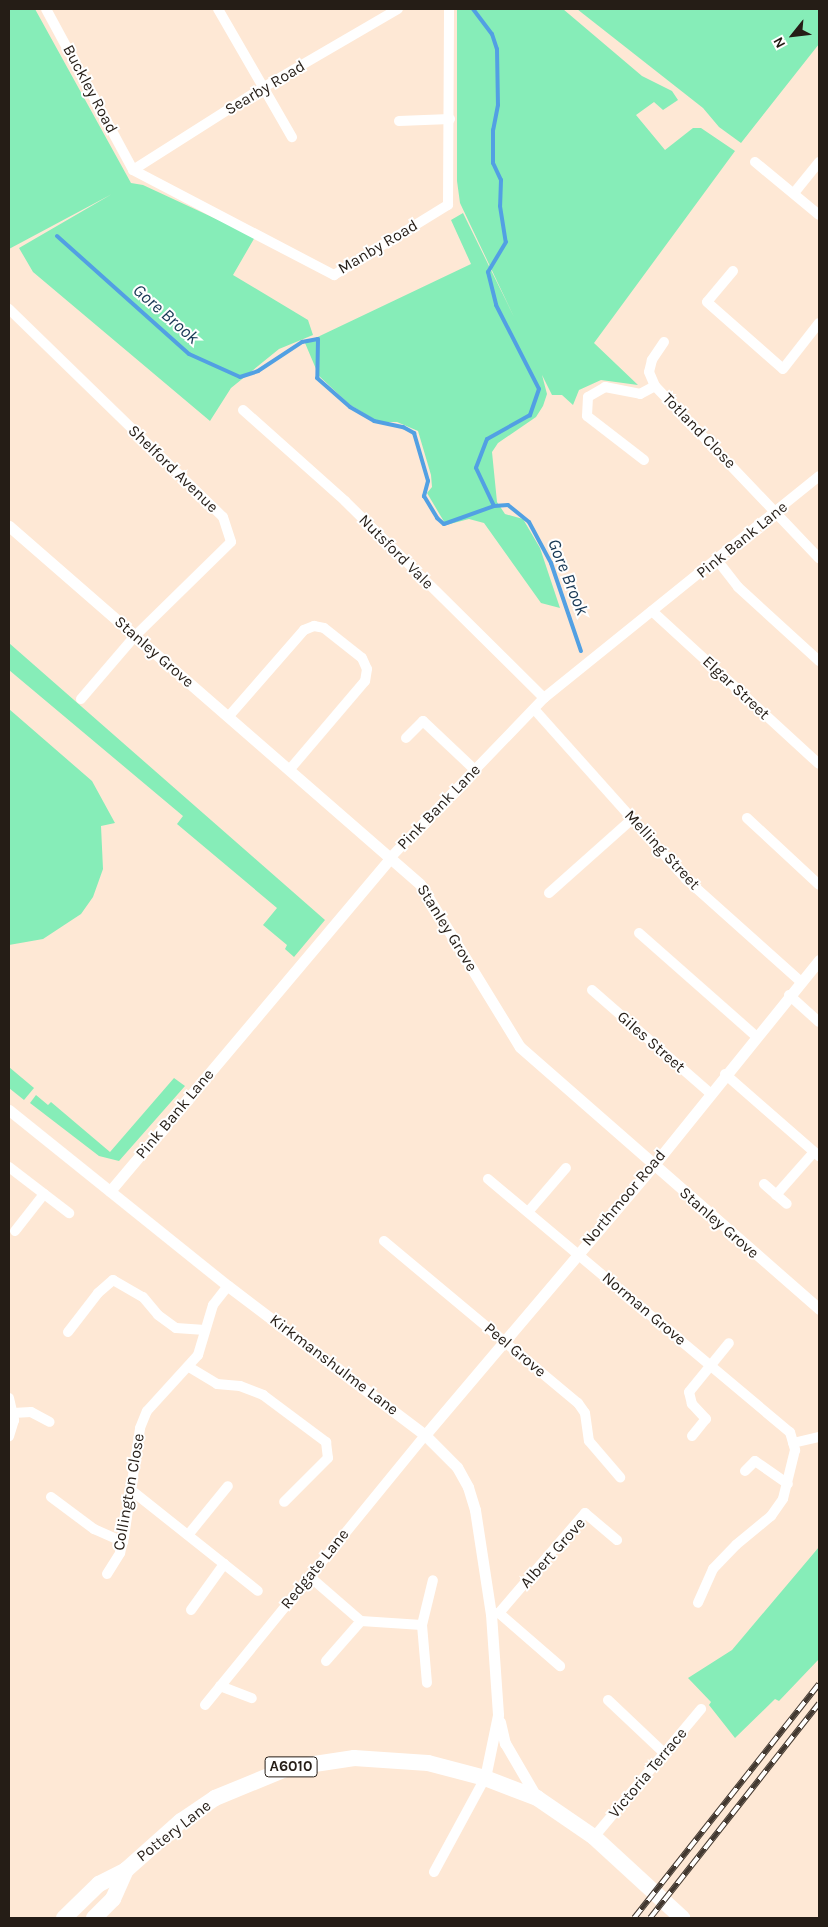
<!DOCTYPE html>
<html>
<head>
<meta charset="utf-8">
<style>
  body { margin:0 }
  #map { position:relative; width:828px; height:1927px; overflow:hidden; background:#fee8d5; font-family:Karla,sans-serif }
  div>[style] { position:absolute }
  .green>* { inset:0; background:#86edb8 }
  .stream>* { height:4px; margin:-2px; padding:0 2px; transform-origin:2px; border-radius:2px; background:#52a0e3 }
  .minor>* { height:10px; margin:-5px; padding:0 5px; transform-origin:5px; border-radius:5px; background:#fff }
  .tertiary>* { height:11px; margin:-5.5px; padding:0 5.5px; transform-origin:5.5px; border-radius:5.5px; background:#fff }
  .trunk>* { height:16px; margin:-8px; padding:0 8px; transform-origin:8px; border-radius:8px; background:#fff }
  .rail>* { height:5.5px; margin-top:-2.75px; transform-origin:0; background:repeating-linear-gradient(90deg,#fff 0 11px,#423830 0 22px); box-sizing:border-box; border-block:1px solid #423830 }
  span { translate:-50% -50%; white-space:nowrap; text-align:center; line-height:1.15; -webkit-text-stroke:4px #fff; paint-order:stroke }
  .shield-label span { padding:1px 4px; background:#fff; border:1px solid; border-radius:4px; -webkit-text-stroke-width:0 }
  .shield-label { font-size:15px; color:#251d16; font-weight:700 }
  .street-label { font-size:16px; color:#251d16 }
  .water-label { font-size:18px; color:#193955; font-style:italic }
  .frame { position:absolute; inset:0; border:10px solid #251d16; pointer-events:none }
  .north { position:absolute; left:768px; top:10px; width:50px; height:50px; -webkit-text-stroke:4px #fff; paint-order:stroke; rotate:241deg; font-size:14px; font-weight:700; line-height:20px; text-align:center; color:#251d16 }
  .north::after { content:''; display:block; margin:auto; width:18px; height:22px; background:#251d16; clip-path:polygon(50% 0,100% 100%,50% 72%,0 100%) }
</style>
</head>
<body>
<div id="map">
  <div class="green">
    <i style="clip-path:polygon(9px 9px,35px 9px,131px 183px,143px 185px,255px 237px,233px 275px,308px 320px,313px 335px,279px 349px,231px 388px,210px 421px,33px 272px,19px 248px,112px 194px,9px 249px)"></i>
    <i style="clip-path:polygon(457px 9px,563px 9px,642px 76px,672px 91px,678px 100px,663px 110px,654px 102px,636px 115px,665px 150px,693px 128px,701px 128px,735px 151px,594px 343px,638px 385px,601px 380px,579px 390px,573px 405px,562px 395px,552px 395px,542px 375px,547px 394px,543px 406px,536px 417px,498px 443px,492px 452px,497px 502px,505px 514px,523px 519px,540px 548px,560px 608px,541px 603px,484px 523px,469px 519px,446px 525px,427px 493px,432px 487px,431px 475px,418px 431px,397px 422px,378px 422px,349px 404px,319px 376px,305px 343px,471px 264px,451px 220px,463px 213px,514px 317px,460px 203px,457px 181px)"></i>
    <i style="clip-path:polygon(577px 9px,819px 9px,819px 44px,741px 143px,719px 127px,703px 108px)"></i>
    <i style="clip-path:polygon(9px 643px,325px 920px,294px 957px,285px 949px,287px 945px,263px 925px,277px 908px,177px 824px,183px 816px,9px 670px)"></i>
    <i style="clip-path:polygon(9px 709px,92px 781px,115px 823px,101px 826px,103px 869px,93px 897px,81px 914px,43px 939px,9px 945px)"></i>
    <i style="clip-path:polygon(9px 1067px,34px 1088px,24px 1100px,9px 1088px)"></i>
    <i style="clip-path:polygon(174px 1078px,185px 1086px,119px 1161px,99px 1156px,30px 1103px,36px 1095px,48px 1105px,51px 1102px,110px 1152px)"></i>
    <i style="clip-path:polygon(819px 1547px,819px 1659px,779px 1701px,775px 1699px,735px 1738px,709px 1705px,711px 1702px,688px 1678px,732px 1650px)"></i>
  </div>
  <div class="stream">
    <i style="left:473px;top:9px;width:31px;rotate:53deg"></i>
    <i style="left:492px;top:34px;width:16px;rotate:72deg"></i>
    <i style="left:497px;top:49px;width:56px;rotate:89deg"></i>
    <i style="left:498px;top:105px;width:25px;rotate:101deg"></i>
    <i style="left:493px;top:130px;width:33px;rotate:90deg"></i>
    <i style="left:493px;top:163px;width:19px;rotate:65deg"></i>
    <i style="left:501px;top:180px;width:26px;rotate:92deg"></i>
    <i style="left:500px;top:206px;width:36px;rotate:81deg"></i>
    <i style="left:506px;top:242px;width:35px;rotate:121deg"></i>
    <i style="left:488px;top:272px;width:34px;rotate:76deg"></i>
    <i style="left:496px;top:305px;width:94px;rotate:62.9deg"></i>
    <i style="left:539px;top:389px;width:28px;rotate:109deg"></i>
    <i style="left:530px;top:415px;width:49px;rotate:150.8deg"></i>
    <i style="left:487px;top:439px;width:31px;rotate:111deg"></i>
    <i style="left:476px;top:468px;width:42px;rotate:64.7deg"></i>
    <i style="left:57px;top:236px;width:177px;rotate:41.8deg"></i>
    <i style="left:189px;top:354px;width:56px;rotate:24.3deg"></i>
    <i style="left:240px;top:377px;width:19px;rotate:-18deg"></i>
    <i style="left:258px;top:371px;width:53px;rotate:-33.4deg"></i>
    <i style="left:302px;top:342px;width:16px;rotate:-11deg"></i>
    <i style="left:318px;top:339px;width:39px;rotate:91deg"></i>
    <i style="left:317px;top:378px;width:44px;rotate:41.3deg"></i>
    <i style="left:350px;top:407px;width:28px;rotate:30deg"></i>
    <i style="left:374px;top:421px;width:30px;rotate:12deg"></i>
    <i style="left:403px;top:427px;width:13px;rotate:29deg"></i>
    <i style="left:414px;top:433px;width:50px;rotate:73.7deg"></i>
    <i style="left:428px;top:481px;width:16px;rotate:105deg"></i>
    <i style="left:424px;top:496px;width:26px;rotate:59deg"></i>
    <i style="left:437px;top:518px;width:9px;rotate:41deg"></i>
    <i style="left:444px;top:524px;width:53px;rotate:-19.8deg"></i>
    <i style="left:494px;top:506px;width:14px;rotate:-4deg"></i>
    <i style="left:508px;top:505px;width:27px;rotate:39deg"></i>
    <i style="left:529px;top:522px;width:47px;rotate:61.8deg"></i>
    <i style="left:551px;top:563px;width:93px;rotate:71.2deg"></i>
  </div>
  <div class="minor">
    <i style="left:46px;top:9px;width:183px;rotate:61.6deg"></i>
    <i style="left:218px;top:9px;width:148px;rotate:60deg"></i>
    <i style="left:399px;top:121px;width:51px;rotate:-2.2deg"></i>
    <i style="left:755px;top:162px;width:83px;rotate:39.6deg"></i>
    <i style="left:133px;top:170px;width:227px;rotate:27.6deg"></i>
    <i style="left:334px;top:275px;width:134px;rotate:-31.6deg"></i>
    <i style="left:448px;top:205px;width:196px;rotate:-89.7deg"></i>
    <i style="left:133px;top:170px;width:155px;rotate:-32.4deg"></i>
    <i style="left:264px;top:87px;width:155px;rotate:-30.2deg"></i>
    <i style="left:794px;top:193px;width:40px;rotate:-51deg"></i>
    <i style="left:733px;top:271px;width:40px;rotate:130deg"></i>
    <i style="left:707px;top:302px;width:101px;rotate:41.4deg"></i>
    <i style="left:783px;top:369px;width:58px;rotate:-52deg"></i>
    <i style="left:9px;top:309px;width:298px;rotate:44.2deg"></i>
    <i style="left:223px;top:517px;width:26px;rotate:72deg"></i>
    <i style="left:231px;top:542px;width:134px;rotate:135.6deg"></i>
    <i style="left:135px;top:636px;width:83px;rotate:130.6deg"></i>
    <i style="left:664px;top:342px;width:22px;rotate:124deg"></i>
    <i style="left:652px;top:360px;width:12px;rotate:104deg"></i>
    <i style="left:649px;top:372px;width:15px;rotate:67deg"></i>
    <i style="left:655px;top:386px;width:238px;rotate:46.4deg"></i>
    <i style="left:243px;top:410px;width:137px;rotate:41.7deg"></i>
    <i style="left:345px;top:501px;width:280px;rotate:44.7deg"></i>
    <i style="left:644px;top:460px;width:72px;rotate:-142.3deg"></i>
    <i style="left:587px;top:416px;width:19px;rotate:-87deg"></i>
    <i style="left:588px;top:397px;width:20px;rotate:-30deg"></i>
    <i style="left:605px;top:387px;width:36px;rotate:11deg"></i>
    <i style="left:640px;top:394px;width:17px;rotate:-28deg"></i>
    <i style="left:717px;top:560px;width:34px;rotate:52deg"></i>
    <i style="left:738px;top:587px;width:110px;rotate:42.4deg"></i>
    <i style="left:652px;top:611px;width:226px;rotate:42.5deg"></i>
    <i style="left:534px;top:709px;width:228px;rotate:48.2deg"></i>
    <i style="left:686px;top:879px;width:153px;rotate:41.8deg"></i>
    <i style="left:229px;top:716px;width:114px;rotate:-48.9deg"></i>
    <i style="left:304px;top:630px;width:11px;rotate:-22deg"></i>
    <i style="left:314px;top:626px;width:10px;rotate:11deg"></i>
    <i style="left:324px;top:628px;width:48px;rotate:38.3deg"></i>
    <i style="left:362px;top:658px;width:12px;rotate:66deg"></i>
    <i style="left:367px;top:669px;width:12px;rotate:99deg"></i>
    <i style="left:365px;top:681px;width:116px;rotate:130.4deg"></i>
    <i style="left:406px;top:738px;width:24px;rotate:-45deg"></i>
    <i style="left:423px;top:721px;width:70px;rotate:43.3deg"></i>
    <i style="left:747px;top:818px;width:98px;rotate:42.9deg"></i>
    <i style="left:391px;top:857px;width:221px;rotate:-46.1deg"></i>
    <i style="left:544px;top:698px;width:353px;rotate:-38.9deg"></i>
    <i style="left:549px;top:893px;width:111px;rotate:-41.7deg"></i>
    <i style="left:639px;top:933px;width:156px;rotate:41.4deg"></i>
    <i style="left:592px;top:990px;width:157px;rotate:41.1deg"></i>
    <i style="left:789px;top:995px;width:40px;rotate:42deg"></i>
    <i style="left:725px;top:1074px;width:125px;rotate:41.1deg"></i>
    <i style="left:9px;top:1167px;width:76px;rotate:37.5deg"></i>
    <i style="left:488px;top:1179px;width:394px;rotate:40deg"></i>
    <i style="left:790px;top:1432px;width:19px;rotate:74deg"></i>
    <i style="left:795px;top:1450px;width:50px;rotate:103.8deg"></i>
    <i style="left:783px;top:1499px;width:21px;rotate:125deg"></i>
    <i style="left:771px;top:1516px;width:45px;rotate:140.4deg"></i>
    <i style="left:736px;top:1545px;width:33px;rotate:134deg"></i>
    <i style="left:713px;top:1569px;width:37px;rotate:114deg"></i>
    <i style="left:764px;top:1184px;width:30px;rotate:41deg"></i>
    <i style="left:776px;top:1195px;width:57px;rotate:-48.5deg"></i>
    <i style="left:528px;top:1212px;width:58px;rotate:-49.2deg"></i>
    <i style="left:15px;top:1231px;width:47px;rotate:-51.9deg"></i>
    <i style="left:384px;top:1241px;width:253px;rotate:39.9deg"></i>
    <i style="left:578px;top:1403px;width:12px;rotate:55deg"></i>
    <i style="left:585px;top:1413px;width:28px;rotate:82deg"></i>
    <i style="left:589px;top:1441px;width:48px;rotate:49.3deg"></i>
    <i style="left:68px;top:1332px;width:49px;rotate:-52.4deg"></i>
    <i style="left:98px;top:1293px;width:20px;rotate:-41deg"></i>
    <i style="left:113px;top:1280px;width:34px;rotate:30deg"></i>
    <i style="left:143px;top:1297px;width:23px;rotate:50deg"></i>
    <i style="left:158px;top:1315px;width:22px;rotate:36deg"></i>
    <i style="left:176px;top:1328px;width:29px;rotate:4deg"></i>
    <i style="left:189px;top:1367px;width:33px;rotate:31deg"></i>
    <i style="left:217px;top:1384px;width:23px;rotate:5deg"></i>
    <i style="left:240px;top:1386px;width:25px;rotate:21deg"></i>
    <i style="left:263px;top:1395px;width:79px;rotate:36.7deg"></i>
    <i style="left:326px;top:1442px;width:16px;rotate:83deg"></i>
    <i style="left:328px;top:1458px;width:62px;rotate:135deg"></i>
    <i style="left:9px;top:1398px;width:23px;rotate:77deg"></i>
    <i style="left:14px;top:1420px;width:17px;rotate:107deg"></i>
    <i style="left:13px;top:1413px;width:18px;rotate:-3deg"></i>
    <i style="left:31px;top:1412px;width:21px;rotate:28deg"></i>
    <i style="left:692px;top:1436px;width:22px;rotate:-51deg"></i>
    <i style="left:706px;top:1419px;width:21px;rotate:-133deg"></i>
    <i style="left:692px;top:1404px;width:12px;rotate:-104deg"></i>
    <i style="left:689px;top:1392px;width:63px;rotate:-50.8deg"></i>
    <i style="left:793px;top:1443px;width:27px;rotate:-13deg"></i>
    <i style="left:745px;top:1471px;width:14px;rotate:-45deg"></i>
    <i style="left:755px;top:1461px;width:40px;rotate:34.9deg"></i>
    <i style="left:131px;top:1490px;width:162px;rotate:38.5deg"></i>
    <i style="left:51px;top:1497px;width:54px;rotate:36.7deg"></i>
    <i style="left:94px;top:1529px;width:32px;rotate:24deg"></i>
    <i style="left:188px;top:1535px;width:63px;rotate:-50.8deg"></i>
    <i style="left:107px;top:1574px;width:25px;rotate:-58deg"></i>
    <i style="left:120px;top:1553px;width:16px;rotate:-76deg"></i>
    <i style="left:124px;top:1537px;width:110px;rotate:-81.6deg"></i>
    <i style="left:140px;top:1428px;width:18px;rotate:-68deg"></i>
    <i style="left:147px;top:1411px;width:76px;rotate:-47.7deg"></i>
    <i style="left:198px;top:1355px;width:52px;rotate:-73.3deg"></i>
    <i style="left:213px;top:1305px;width:24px;rotate:-52deg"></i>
    <i style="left:309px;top:1576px;width:69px;rotate:40.9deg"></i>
    <i style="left:361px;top:1621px;width:61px;rotate:3.8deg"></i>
    <i style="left:422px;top:1625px;width:46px;rotate:-76.3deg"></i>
    <i style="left:191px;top:1610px;width:57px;rotate:-54.3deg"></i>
    <i style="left:499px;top:1613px;width:81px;rotate:41deg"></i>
    <i style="left:491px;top:1614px;width:8px;rotate:-7deg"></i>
    <i style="left:499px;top:1613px;width:132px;rotate:-49.3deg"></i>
    <i style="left:585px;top:1513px;width:42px;rotate:40.2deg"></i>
    <i style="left:422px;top:1625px;width:58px;rotate:85.1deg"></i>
    <i style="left:326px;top:1661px;width:53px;rotate:-48.8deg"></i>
    <i style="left:220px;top:1686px;width:34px;rotate:21deg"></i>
    <i style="left:608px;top:1700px;width:77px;rotate:43.4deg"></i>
    <i style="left:205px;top:1705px;width:348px;rotate:-50.8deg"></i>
    <i style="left:594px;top:1837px;width:167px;rotate:-50.1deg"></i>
    <i style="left:434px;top:1872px;width:107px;rotate:-61.5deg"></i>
  </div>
  <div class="tertiary">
    <i style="left:9px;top:526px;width:545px;rotate:41.06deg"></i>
    <i style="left:420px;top:884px;width:191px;rotate:58.5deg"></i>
    <i style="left:520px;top:1047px;width:398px;rotate:41.2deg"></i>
    <i style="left:9px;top:1110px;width:281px;rotate:38.8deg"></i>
    <i style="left:228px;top:1286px;width:247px;rotate:37.1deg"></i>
    <i style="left:425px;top:1435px;width:45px;rotate:45deg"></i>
    <i style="left:457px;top:1467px;width:23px;rotate:61deg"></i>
    <i style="left:468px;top:1487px;width:24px;rotate:73deg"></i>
    <i style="left:475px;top:1510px;width:105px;rotate:81.3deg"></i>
    <i style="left:491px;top:1614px;width:101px;rotate:86deg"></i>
    <i style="left:498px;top:1715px;width:64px;rotate:101.7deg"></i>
    <i style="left:110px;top:1191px;width:436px;rotate:-49.9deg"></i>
    <i style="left:425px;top:1435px;width:353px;rotate:-49.7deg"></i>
    <i style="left:653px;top:1166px;width:265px;rotate:-51.1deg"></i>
    <i style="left:500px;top:1722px;width:22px;rotate:77deg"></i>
    <i style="left:505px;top:1743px;width:64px;rotate:59.8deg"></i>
  </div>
  <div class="trunk">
    <i style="left:64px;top:1918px;width:49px;rotate:-44.2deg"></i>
    <i style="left:99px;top:1884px;width:30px;rotate:-27deg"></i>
    <i style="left:126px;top:1870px;width:74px;rotate:-41.7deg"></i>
    <i style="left:181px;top:1821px;width:41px;rotate:-34.1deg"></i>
    <i style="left:215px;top:1798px;width:79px;rotate:-22.3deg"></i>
    <i style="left:288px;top:1768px;width:67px;rotate:-8.6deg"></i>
    <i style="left:354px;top:1758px;width:74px;rotate:3.9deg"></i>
    <i style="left:428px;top:1763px;width:59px;rotate:14.7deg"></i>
    <i style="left:485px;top:1778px;width:56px;rotate:21deg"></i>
    <i style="left:537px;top:1798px;width:69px;rotate:34.4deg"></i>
    <i style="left:594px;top:1837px;width:120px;rotate:42.6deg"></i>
    <i style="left:94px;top:1918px;width:27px;rotate:-45deg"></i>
    <i style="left:113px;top:1899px;width:32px;rotate:-66deg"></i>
  </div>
  <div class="rail">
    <i style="left:634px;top:1918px;width:298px;rotate:-51.7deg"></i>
    <i style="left:650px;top:1918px;width:273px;rotate:-51.8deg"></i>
  </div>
  <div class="shield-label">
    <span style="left:291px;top:1767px">A6010</span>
  </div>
  <div class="street-label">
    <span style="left:265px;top:88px;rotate:-31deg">Searby Road</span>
    <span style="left:90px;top:89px;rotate:62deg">Buckley Road</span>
    <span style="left:378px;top:247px;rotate:-31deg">Manby Road</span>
    <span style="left:699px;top:431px;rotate:46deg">Totland Close</span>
    <span style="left:173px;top:469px;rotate:44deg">Shelford Avenue</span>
    <span style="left:742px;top:540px;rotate:-39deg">Pink Bank Lane</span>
    <span style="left:396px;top:552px;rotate:45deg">Nutsford Vale</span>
    <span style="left:154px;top:652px;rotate:41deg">Stanley Grove</span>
    <span style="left:736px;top:688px;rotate:43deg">Elgar Street</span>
    <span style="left:439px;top:807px;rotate:-46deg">Pink Bank Lane</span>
    <span style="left:662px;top:850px;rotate:47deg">Melling Street</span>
    <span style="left:447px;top:928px;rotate:58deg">Stanley Grove</span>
    <span style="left:651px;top:1042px;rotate:41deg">Giles Street</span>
    <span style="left:175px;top:1114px;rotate:-50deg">Pink Bank Lane</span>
    <span style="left:624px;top:1198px;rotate:-50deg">Northmoor Road</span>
    <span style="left:719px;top:1223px;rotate:41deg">Stanley Grove</span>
    <span style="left:644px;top:1309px;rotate:40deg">Norman Grove</span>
    <span style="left:515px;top:1350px;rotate:40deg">Peel Grove</span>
    <span style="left:334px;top:1365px;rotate:37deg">Kirkmanshulme Lane</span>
    <span style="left:129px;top:1492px;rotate:-80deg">Collington Close</span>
    <span style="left:553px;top:1553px;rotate:-48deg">Albert Grove</span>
    <span style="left:315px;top:1569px;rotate:-51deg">Redgate Lane</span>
    <span style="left:648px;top:1773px;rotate:-50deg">Victoria Terrace</span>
    <span style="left:174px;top:1831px;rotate:-38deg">Pottery Lane</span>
  </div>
  <div class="water-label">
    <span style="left:166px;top:314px;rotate:41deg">Gore Brook</span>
    <span style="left:568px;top:577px;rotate:68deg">Gore Brook</span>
  </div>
  <div class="frame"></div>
  <div class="north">N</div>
</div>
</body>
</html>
